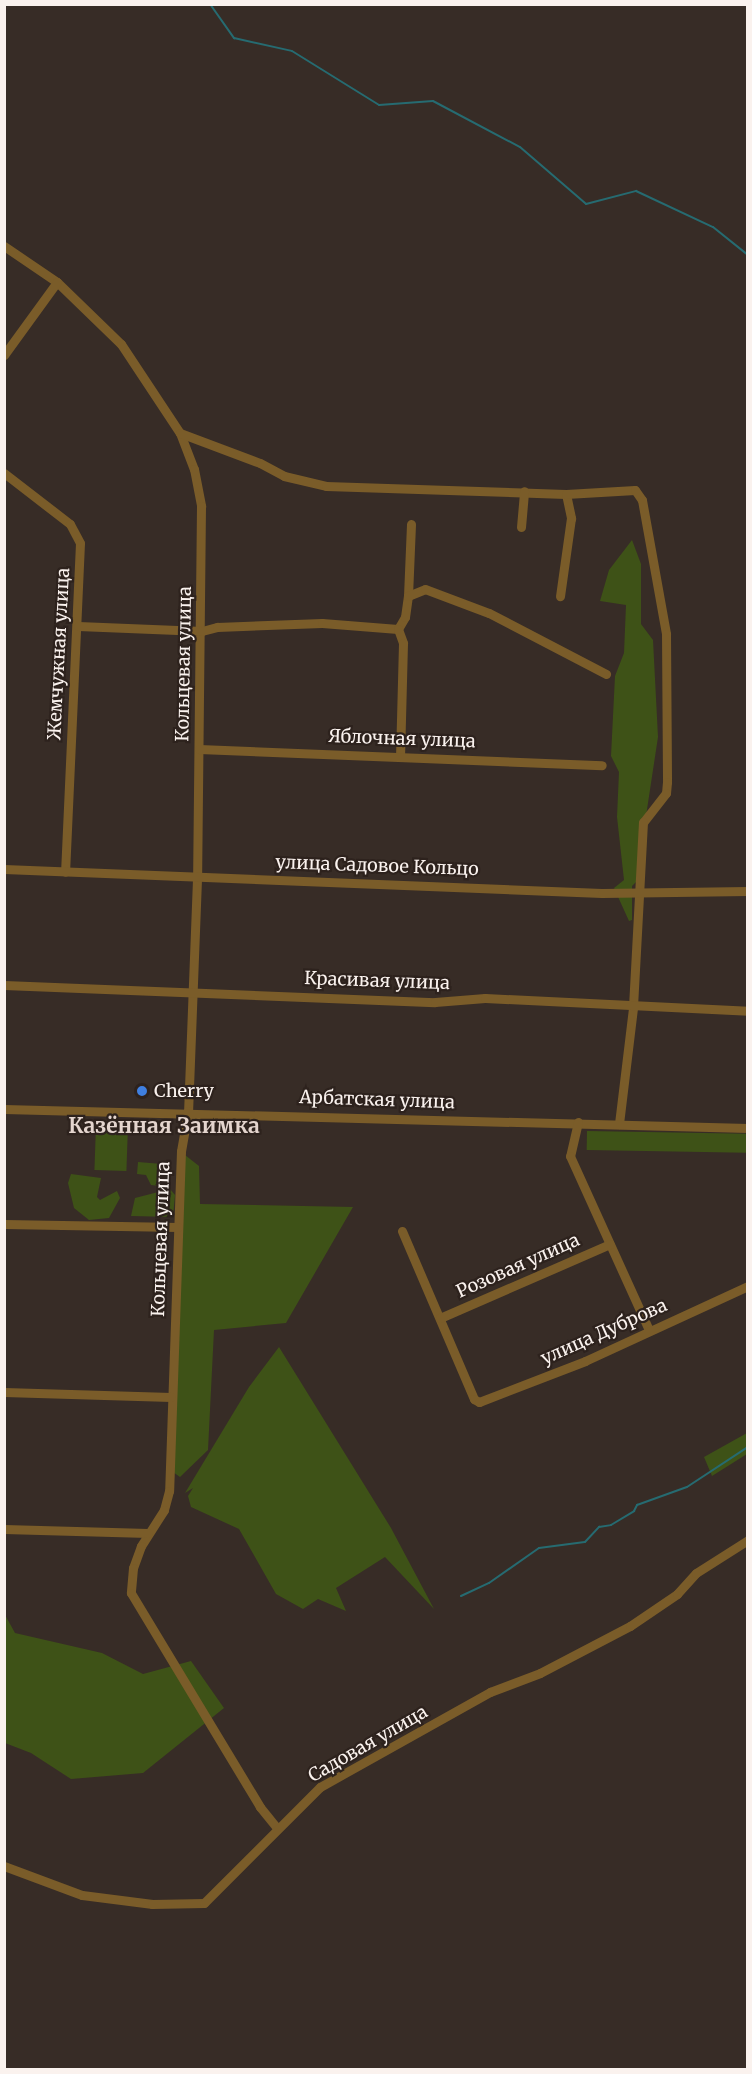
<!DOCTYPE html>
<html>
<head>
<meta charset="utf-8">
<style>
  body { margin:0 }
  #map { position:relative; width:752px; height:2074px; overflow:hidden; background:#372c26; font-family:Merriweather,serif }
  div>[style] { position:absolute }
  .green>* { inset:0; background:#3e5217; transform-origin:0 0 }
  .stream>* { height:2px; margin:-1px; padding:0 1px; transform-origin:1px; border-radius:1px; background:#266b71 }
  .minor>* { height:9px; margin:-4.5px; padding:0 4.5px; transform-origin:4.5px; border-radius:4.5px; background:#7a5c29 }
  .dots>* { width:16px; height:16px; translate:-50% -50%; box-sizing:border-box; border:3px solid #2d221d; border-radius:50% }
  span { translate:-50% -50%; white-space:nowrap; text-align:center; line-height:1.15; -webkit-text-stroke:4.5px #2d221d; paint-order:stroke }
  .street-label { font-size:18px; color:#faf2ee }
  .poi-label { font-size:18px; color:#faf2ee }
  .left { translate:0 -50%; text-align:left }
  .quarter-label { font-size:21px; color:#e4d5ce; font-weight:700 }
  .frame { position:absolute; inset:0; border:6px solid #faf2ee; pointer-events:none }
</style>
</head>
<body>
<div id="map">
  <div class="green">
    <i style="clip-path:polygon(632px 540px,641px 564px,641px 624px,653px 640px,658px 737px,636px 882px,632px 886px,632px 920px,629px 921px,614px 888px,624px 880px,617px 817px,619px 772px,611px 756px,615px 676px,624px 653px,626px 605px,600px 601px,609px 570px)"></i>
    <i style="left:96px;top:1125px;width:32px;height:45px;rotate:2deg"></i>
    <i style="left:587px;top:1131px;width:160px;height:19px;rotate:1deg"></i>
    <i style="clip-path:polygon(185px 1155px,199px 1166px,200px 1204px,353px 1207px,286px 1323px,214px 1330px,208px 1450px,180px 1477px,173px 1472px)"></i>
    <i style="clip-path:polygon(138px 1162px,162px 1164px,168px 1171px,167px 1181px,159px 1186px,151px 1185px,146px 1175px,137px 1174px)"></i>
    <i style="clip-path:polygon(71px 1174px,101px 1178px,97px 1197px,100px 1200px,117px 1191px,120px 1198px,109px 1218px,89px 1220px,74px 1208px,68px 1183px)"></i>
    <i style="clip-path:polygon(170px 1189px,175px 1195px,173px 1217px,131px 1216px,135px 1198px)"></i>
    <i style="clip-path:polygon(279px 1347px,391px 1528px,434px 1609px,385px 1557px,336px 1588px,346px 1611px,318px 1599px,303px 1609px,276px 1594px,239px 1529px,191px 1507px,188px 1496px,193px 1488px,185px 1493px,249px 1387px)"></i>
    <i style="clip-path:polygon(747px 1433px,747px 1454px,712px 1476px,704px 1457px)"></i>
    <i style="clip-path:polygon(4px 1613px,15px 1633px,102px 1653px,143px 1674px,191px 1661px,224px 1708px,143px 1773px,71px 1779px,31px 1753px,5px 1743px)"></i>
  </div>
  <div class="stream">
    <i style="left:210px;top:4px;width:42px;rotate:54.8deg"></i>
    <i style="left:234px;top:38px;width:59px;rotate:12.6deg"></i>
    <i style="left:292px;top:51px;width:102px;rotate:31.8deg"></i>
    <i style="left:379px;top:105px;width:54px;rotate:-4.2deg"></i>
    <i style="left:433px;top:101px;width:98px;rotate:27.9deg"></i>
    <i style="left:520px;top:147px;width:87px;rotate:40.8deg"></i>
    <i style="left:586px;top:204px;width:52px;rotate:-14.6deg"></i>
    <i style="left:636px;top:191px;width:85px;rotate:25.1deg"></i>
    <i style="left:713px;top:227px;width:45px;rotate:38.7deg"></i>
    <i style="left:461px;top:1596px;width:31px;rotate:-25deg"></i>
    <i style="left:489px;top:1583px;width:61px;rotate:-35deg"></i>
    <i style="left:539px;top:1548px;width:46px;rotate:-7.4deg"></i>
    <i style="left:585px;top:1542px;width:21px;rotate:-47deg"></i>
    <i style="left:599px;top:1527px;width:12px;rotate:-9deg"></i>
    <i style="left:611px;top:1525px;width:27px;rotate:-31deg"></i>
    <i style="left:634px;top:1511px;width:7px;rotate:-63deg"></i>
    <i style="left:637px;top:1505px;width:53px;rotate:-19.8deg"></i>
    <i style="left:687px;top:1487px;width:73px;rotate:-33.3deg"></i>
  </div>
  <div class="minor">
    <i style="left:4px;top:246px;width:64px;rotate:34.2deg"></i>
    <i style="left:57px;top:282px;width:89px;rotate:44.1deg"></i>
    <i style="left:121px;top:344px;width:107px;rotate:56.5deg"></i>
    <i style="left:180px;top:433px;width:39px;rotate:69deg"></i>
    <i style="left:194px;top:469px;width:38px;rotate:79deg"></i>
    <i style="left:201px;top:506px;width:373px;rotate:90.6deg"></i>
    <i style="left:197px;top:879px;width:232px;rotate:92.2deg"></i>
    <i style="left:188px;top:1111px;width:41px;rotate:99.9deg"></i>
    <i style="left:181px;top:1151px;width:340px;rotate:92deg"></i>
    <i style="left:169px;top:1491px;width:20px;rotate:105deg"></i>
    <i style="left:164px;top:1510px;width:43px;rotate:122.6deg"></i>
    <i style="left:141px;top:1546px;width:23px;rotate:110deg"></i>
    <i style="left:133px;top:1568px;width:25px;rotate:95deg"></i>
    <i style="left:131px;top:1593px;width:250px;rotate:58.9deg"></i>
    <i style="left:260px;top:1807px;width:27px;rotate:51deg"></i>
    <i style="left:4px;top:355px;width:90px;rotate:-54deg"></i>
    <i style="left:180px;top:433px;width:85px;rotate:20.6deg"></i>
    <i style="left:260px;top:463px;width:27px;rotate:28deg"></i>
    <i style="left:284px;top:476px;width:43px;rotate:13.4deg"></i>
    <i style="left:326px;top:486px;width:240px;rotate:1.9deg"></i>
    <i style="left:566px;top:494px;width:25px;rotate:78deg"></i>
    <i style="left:571px;top:518px;width:79px;rotate:98deg"></i>
    <i style="left:4px;top:473px;width:83px;rotate:37.7deg"></i>
    <i style="left:70px;top:524px;width:21px;rotate:62deg"></i>
    <i style="left:80px;top:543px;width:329px;rotate:92.6deg"></i>
    <i style="left:566px;top:494px;width:69px;rotate:-3.3deg"></i>
    <i style="left:635px;top:490px;width:12px;rotate:55deg"></i>
    <i style="left:642px;top:500px;width:136px;rotate:79.8deg"></i>
    <i style="left:666px;top:634px;width:148px;rotate:89.6deg"></i>
    <i style="left:667px;top:782px;width:11px;rotate:95deg"></i>
    <i style="left:666px;top:793px;width:37px;rotate:128deg"></i>
    <i style="left:643px;top:822px;width:186px;rotate:93.1deg"></i>
    <i style="left:633px;top:1008px;width:117px;rotate:96.9deg"></i>
    <i style="left:521px;top:527px;width:36px;rotate:-85deg"></i>
    <i style="left:408px;top:596px;width:72px;rotate:-87.6deg"></i>
    <i style="left:78px;top:626px;width:124px;rotate:2.3deg"></i>
    <i style="left:202px;top:631px;width:16px;rotate:-15deg"></i>
    <i style="left:217px;top:627px;width:105px;rotate:-2.2deg"></i>
    <i style="left:322px;top:623px;width:76px;rotate:4.5deg"></i>
    <i style="left:398px;top:629px;width:14px;rotate:-60deg"></i>
    <i style="left:405px;top:617px;width:21px;rotate:-82deg"></i>
    <i style="left:408px;top:596px;width:18px;rotate:-22deg"></i>
    <i style="left:425px;top:589px;width:68px;rotate:20.6deg"></i>
    <i style="left:489px;top:613px;width:132px;rotate:27.5deg"></i>
    <i style="left:398px;top:629px;width:15px;rotate:70deg"></i>
    <i style="left:403px;top:643px;width:111px;rotate:91.5deg"></i>
    <i style="left:199px;top:749px;width:403px;rotate:2.3deg"></i>
    <i style="left:4px;top:869px;width:598px;rotate:2.3deg"></i>
    <i style="left:602px;top:893px;width:146px;rotate:-0.8deg"></i>
    <i style="left:4px;top:985px;width:431px;rotate:2.3deg"></i>
    <i style="left:435px;top:1002px;width:50px;rotate:-4.6deg"></i>
    <i style="left:485px;top:998px;width:263px;rotate:2.8deg"></i>
    <i style="left:4px;top:1109px;width:744px;rotate:1.46deg"></i>
    <i style="left:578px;top:1122px;width:35px;rotate:103deg"></i>
    <i style="left:570px;top:1156px;width:191px;rotate:65.6deg"></i>
    <i style="left:4px;top:1224px;width:174px;rotate:1deg"></i>
    <i style="left:402px;top:1231px;width:183px;rotate:66.8deg"></i>
    <i style="left:474px;top:1399px;width:6px;rotate:31deg"></i>
    <i style="left:479px;top:1402px;width:114px;rotate:-21.1deg"></i>
    <i style="left:585px;top:1361px;width:179px;rotate:-24.7deg"></i>
    <i style="left:440px;top:1318px;width:185px;rotate:-23.5deg"></i>
    <i style="left:4px;top:1392px;width:167px;rotate:1.7deg"></i>
    <i style="left:4px;top:1529px;width:144px;rotate:1.6deg"></i>
    <i style="left:4px;top:1866px;width:83px;rotate:20.4deg"></i>
    <i style="left:82px;top:1895px;width:71px;rotate:7.3deg"></i>
    <i style="left:152px;top:1904px;width:52px;rotate:-1.1deg"></i>
    <i style="left:204px;top:1903px;width:164px;rotate:-45deg"></i>
    <i style="left:320px;top:1787px;width:195px;rotate:-29.2deg"></i>
    <i style="left:490px;top:1692px;width:53px;rotate:-20.8deg"></i>
    <i style="left:540px;top:1673px;width:102px;rotate:-27.6deg"></i>
    <i style="left:630px;top:1626px;width:57px;rotate:-34.2deg"></i>
    <i style="left:677px;top:1594px;width:28px;rotate:-48deg"></i>
    <i style="left:696px;top:1573px;width:62px;rotate:-32.4deg"></i>
  </div>
  <div class="dots">
    <i style="left:142px;top:1091px;background:#3f7fe0"></i>
  </div>
  <div class="street-label">
    <span style="left:59px;top:654px;rotate:-87deg">Жемчужная улица</span>
    <span style="left:184px;top:664px;rotate:-89deg">Кольцевая улица</span>
    <span style="left:402px;top:739px;rotate:2deg">Яблочная улица</span>
    <span style="left:377px;top:866px;rotate:2deg">улица Садовое Кольцо</span>
    <span style="left:377px;top:981px;rotate:2deg">Красивая улица</span>
    <span style="left:377px;top:1100px;rotate:2deg">Арбатская улица</span>
    <span style="left:161px;top:1239px;rotate:-88deg">Кольцевая улица</span>
    <span style="left:518px;top:1266px;rotate:-24deg">Розовая улица</span>
    <span style="left:604px;top:1332px;rotate:-24deg">улица Дуброва</span>
    <span style="left:368px;top:1744px;rotate:-30deg">Садовая улица</span>
  </div>
  <div class="poi-label">
    <span class="left" style="left:154px;top:1091px">Cherry</span>
  </div>
  <div class="quarter-label">
    <span style="left:164px;top:1126px">Казённая Заимка</span>
  </div>
  <div class="frame"></div>
</div>
</body>
</html>
